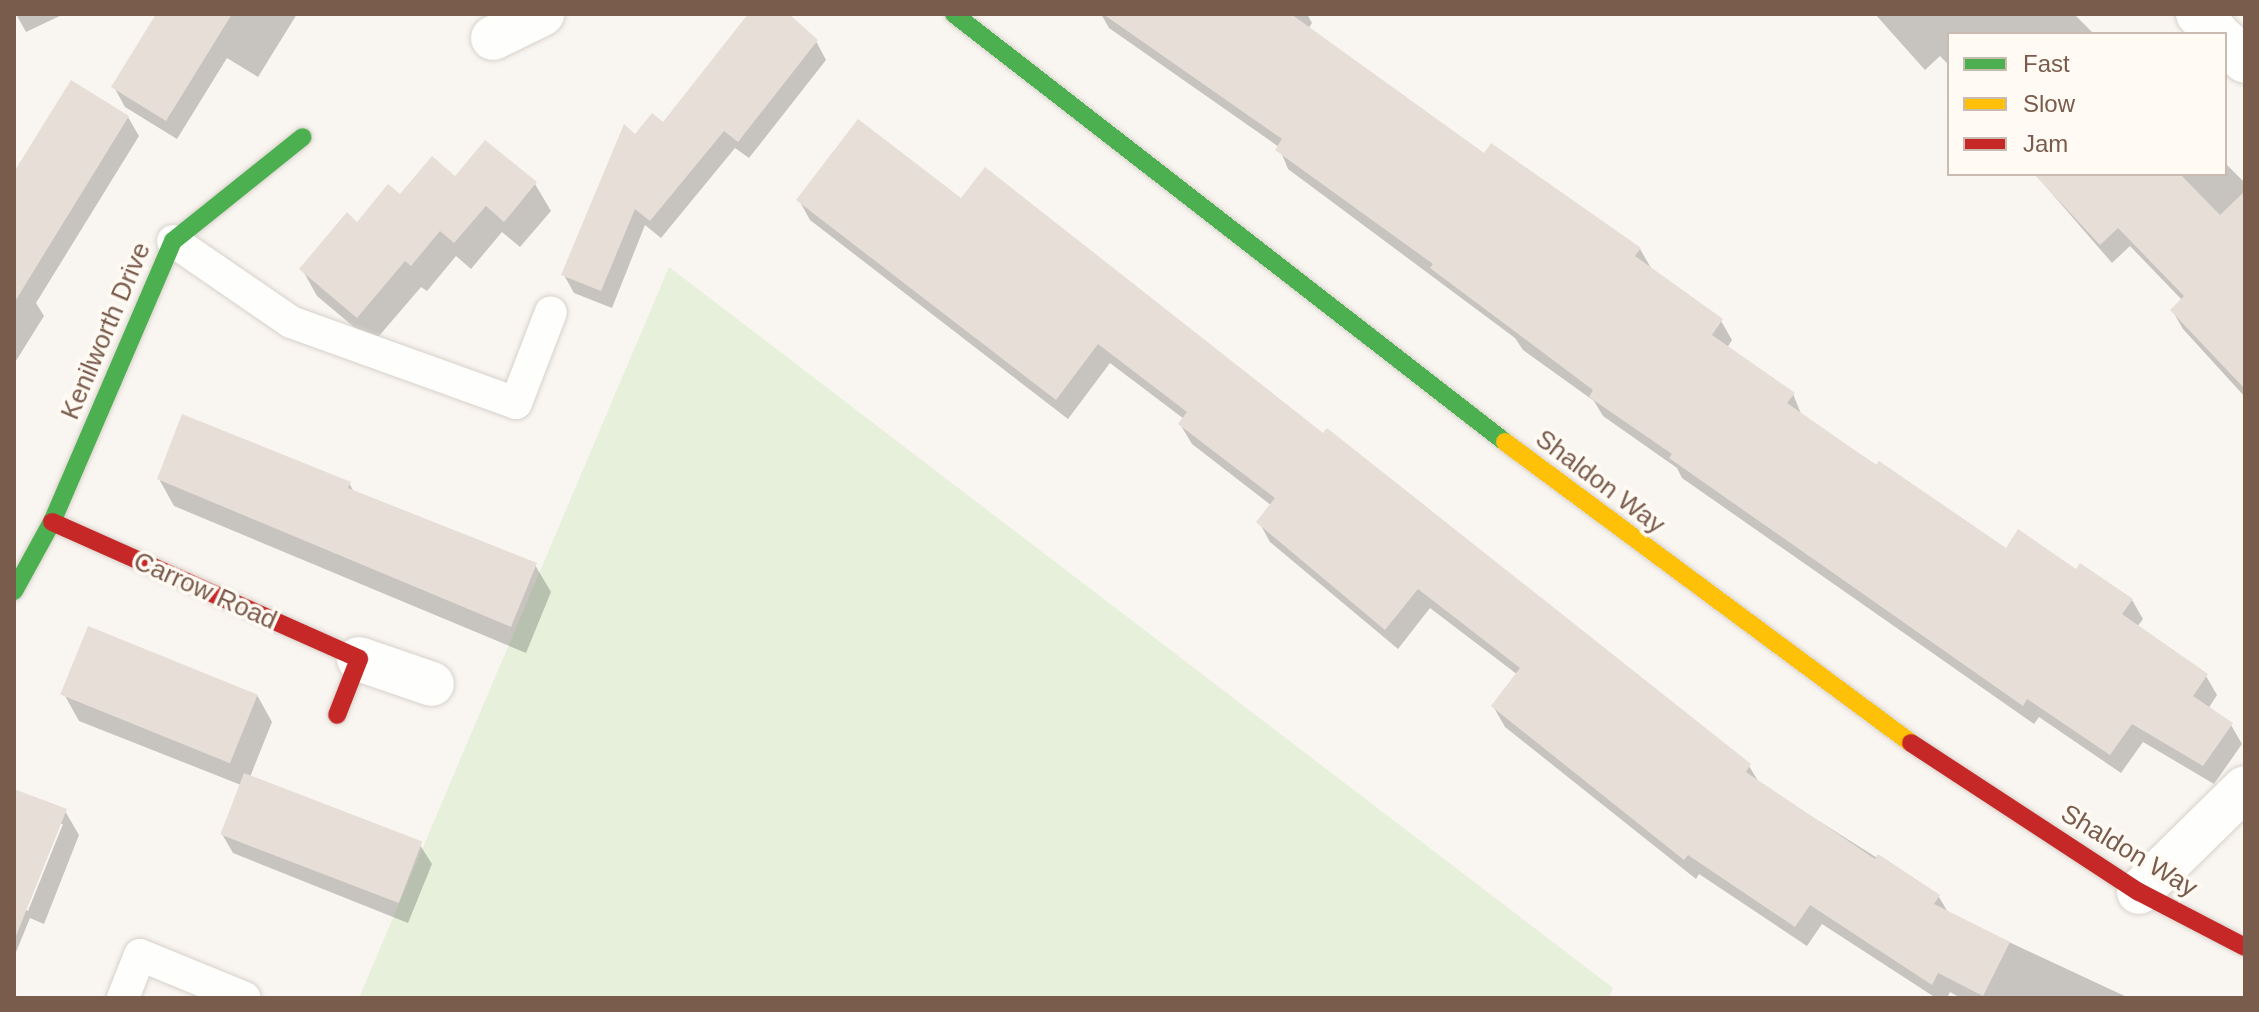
<!DOCTYPE html>
<html>
<head>
<meta charset="utf-8">
<style>
  body { margin:0 }
  #map { position:relative; width:2259px; height:1012px; overflow:hidden; background:#f9f5f0; font-family:Helvetica,sans-serif }
  div>[style] { position:absolute }
  .green>* { inset:0; background:#e7f0db }
  .shadow>* { inset:0; background:#0003 }
  .building>* { inset:0; background:#e6ded7; transform-origin:0 0 }
  .roads { filter:drop-shadow(0 0 2px #d7d1cb) drop-shadow(0 0 2px #d7d1cb) }
  .lane>* { height:32px; margin:-16px; padding:0 16px; transform-origin:16px; border-radius:16px; background:#fefefd }
  .street>* { height:44px; margin:-22px; padding:0 22px; transform-origin:22px; border-radius:22px; background:#fefefd }
  .fast>* { height:18px; margin:-9px; padding:0 9px; transform-origin:9px; border-radius:9px; background:#4caf50 }
  .slow>* { height:18px; margin:-9px; padding:0 9px; transform-origin:9px; border-radius:9px; background:#ffc107 }
  .jam>* { height:18px; margin:-9px; padding:0 9px; transform-origin:9px; border-radius:9px; background:#c62828 }
  span { translate:-50% -50%; white-space:nowrap; text-align:center; line-height:1.15; -webkit-text-stroke:7px #fffaf3; paint-order:stroke }
  .street-label { font-size:26px; color:#7a5c4d }
  .frame { position:absolute; inset:0; border:16px solid #7a5c4d; pointer-events:none }
  .legend { position:absolute; left:1947px; top:32px; width:280px; height:144px; box-sizing:border-box; background:#fffaf3; border:2px solid #cabbb1; margin:0; padding:10px 14px; list-style:none; font-size:24px; color:#7a5c4d }
  .legend li { display:flex; align-items:center; gap:16px; height:40px }
  .legend b { width:40px; border:2px solid #cabbb1 }
</style>
</head>
<body>
<div id="map">
  <div class="green">
    <i style="clip-path:polygon(669px 267px,1613px 988px,1608px 998px,359px 998px)"></i>
  </div>
  <div class="shadow">
    <i style="clip-path:polygon(16px 14px,64px 14px,26px 32px)"></i>
    <i style="clip-path:polygon(158px 14px,297px 14px,258px 77px,227px 58px,177px 139px,125px 107px,114px 87px)"></i>
    <i style="clip-path:polygon(751px 14px,783px 14px,816px 41px,826px 60px,749px 158px,735px 148px,661px 238px,645px 225px,612px 308px,574px 293px,564px 275px,636px 136px,664px 125px)"></i>
    <i style="clip-path:polygon(1101px 14px,1307px 14px,1312px 23px,1308px 29px,1484px 156px,1640px 249px,1651px 268px,1721px 321px,1732px 340px,1727px 348px,1793px 394px,1802px 416px,2006px 551px,2076px 572px,2132px 600px,2143px 619px,2137px 627px,2206px 676px,2217px 695px,2208px 709px,2231px 725px,2242px 744px,2214px 784px,2143px 742px,2121px 773px,2039px 717px,2034px 724px,1682px 478px,1677px 468px,1603px 416px,1594px 401px,1523px 350px,1515px 338px,1288px 169px,1279px 147px,1109px 28px)"></i>
    <i style="clip-path:polygon(1875px 14px,2074px 14px,2094px 34px,1949px 34px,1949px 65px,1940px 56px,1925px 70px)"></i>
    <i style="clip-path:polygon(128px 117px,139px 136px,36px 303px,44px 316px,14px 364px,14px 176px)"></i>
    <i style="clip-path:polygon(2225px 163px,2245px 183px,2245px 397px,2183px 329px,2172px 310px,2182px 300px,2130px 246px,2112px 263px,2035px 174px,2225px 174px)"></i>
    <i style="clip-path:polygon(456px 178px,535px 184px,551px 211px,520px 247px,502px 232px,471px 269px,456px 256px,427px 291px,421px 287px,373px 343px,317px 296px,302px 269px,400px 196px)"></i>
    <i style="clip-path:polygon(799px 200px,961px 201px,1749px 766px,1760px 784px,1939px 897px,1949px 914px,2129px 998px,1961px 998px,1950px 992px,1947px 998px,1936px 998px,1822px 924px,1807px 946px,1699px 874px,1696px 879px,1505px 727px,1493px 706px,1518px 675px,1430px 608px,1398px 649px,1270px 542px,1259px 522px,1272px 506px,1192px 444px,1180px 424px,1184px 419px,1110px 363px,1068px 419px,810px 220px)"></i>
    <i style="clip-path:polygon(159px 479px,349px 483px,355px 494px,535px 565px,551px 592px,526px 653px,174px 506px)"></i>
    <i style="clip-path:polygon(64px 694px,257px 695px,272px 722px,250px 777px,420px 845px,432px 864px,408px 923px,233px 853px,222px 834px,241px 785px,79px 721px)"></i>
    <i style="clip-path:polygon(evenodd,14px 791px,65px 811px,79px 835px,44px 924px,30px 918px,14px 957px,14px 791px,59px 824px,63px 824px,28px 911px,25px 909px,59px 824px)"></i>
  </div>
  <div class="building">
    <i style="clip-path:polygon(156px 14px,232px 14px,166px 121px,111px 87px)"></i>
    <i style="clip-path:polygon(748px 14px,789px 14px,818px 40px,738px 142px,724px 131px,650px 221px,635px 209px,601px 291px,561px 275px,624px 124px,635px 134px,652px 113px,663px 122px)"></i>
    <i style="clip-path:polygon(1103px 14px,1291px 14px,1484px 153px,1491px 143px,1641px 248px,1635px 256px,1723px 319px,1712px 335px,1795px 393px,1787px 403px,1876px 465px,1879px 461px,2006px 548px,2018px 529px,2076px 569px,2080px 563px,2133px 599px,2122px 614px,2208px 674px,2193px 696px,2233px 723px,2203px 766px,2132px 724px,2110px 755px,2027px 699px,2023px 706px,1669px 458px,1672px 454px,1589px 397px,1593px 390px,1430px 268px,1433px 264px,1275px 150px,1282px 139px)"></i>
    <i style="clip-path:polygon(71px 80px,129px 116px,14px 303px,14px 172px)"></i>
    <i style="clip-path:polygon(858px 119px,961px 198px,985px 167px,1323px 433px,1327px 428px,1751px 764px,1746px 772px,1875px 859px,1878px 854px,1940px 895px,1934px 904px,2010px 942px,1983px 996px,1938px 973px,1932px 985px,1810px 905px,1795px 927px,1688px 855px,1684px 860px,1491px 706px,1520px 668px,1418px 589px,1385px 630px,1256px 522px,1275px 498px,1178px 424px,1187px 412px,1098px 344px,1056px 400px,796px 200px)"></i>
    <i style="clip-path:polygon(485px 140px,537px 182px,504px 222px,486px 206px,454px 243px,440px 231px,411px 266px,405px 261px,357px 318px,299px 269px,347px 212px,357px 222px,388px 184px,400px 194px,432px 156px,455px 176px)"></i>
    <i style="clip-path:polygon(2034px 174px,2180px 174px,2220px 215px,2245px 191px,2245px 389px,2170px 310px,2184px 296px,2118px 228px,2100px 245px)"></i>
    <i style="clip-path:polygon(182px 414px,351px 482px,348px 488px,537px 563px,511px 627px,157px 479px)"></i>
    <i style="left:88px;top:626px;width:183px;height:74px;rotate:22deg"></i>
    <i style="left:244px;top:773px;width:191px;height:66px;rotate:21deg"></i>
    <i style="clip-path:polygon(14px 789px,67px 809px,16px 936px,14px 935px)"></i>
  </div>
  <div class="roads">
    <div class="lane">
      <i style="left:173px;top:241px;width:143px;rotate:34.5deg"></i>
      <i style="left:291px;top:322px;width:239px;rotate:19.8deg"></i>
      <i style="left:516px;top:403px;width:97px;rotate:-69deg"></i>
      <i style="left:123px;top:998px;width:46px;rotate:-68.4deg"></i>
      <i style="left:140px;top:955px;width:113px;rotate:22.3deg"></i>
    </div>
    <div class="street">
      <i style="left:2198px;top:14px;width:28px;rotate:45deg"></i>
      <i style="left:493px;top:38px;width:55px;rotate:-26.1deg"></i>
      <i style="left:2225px;top:41px;width:28px;rotate:45deg"></i>
      <i style="left:359px;top:659px;width:77px;rotate:18.9deg"></i>
      <i style="left:2139px;top:892px;width:148px;rotate:-44.5deg"></i>
    </div>
    <div class="fast">
      <i style="left:954px;top:14px;width:698px;rotate:37.84deg"></i>
      <i style="left:14px;top:591px;width:79px;rotate:-61.2deg"></i>
      <i style="left:52px;top:522px;width:306px;rotate:-66.7deg"></i>
      <i style="left:173px;top:241px;width:166px;rotate:-38.7deg"></i>
    </div>
    <div class="slow">
      <i style="left:1505px;top:442px;width:505px;rotate:36.55deg"></i>
    </div>
    <div class="jam">
      <i style="left:52px;top:522px;width:336px;rotate:24deg"></i>
      <i style="left:359px;top:659px;width:60px;rotate:111.4deg"></i>
      <i style="left:1911px;top:743px;width:272px;rotate:33.2deg"></i>
      <i style="left:2139px;top:892px;width:119px;rotate:27.4deg"></i>
    </div>
  </div>
  <div class="street-label">
    <span style="left:106px;top:331px;rotate:-67deg">Kenilworth Drive</span>
    <span style="left:1600px;top:482px;rotate:37deg">Shaldon Way</span>
    <span style="left:205px;top:591px;rotate:24deg">Carrow Road</span>
    <span style="left:2129px;top:851px;rotate:31deg">Shaldon Way</span>
  </div>
  <div class="frame"></div>
  <ul class="legend">
  <li><b style="height:10px;background:#4caf50"></b>Fast</li>
  <li><b style="height:10px;background:#ffc107"></b>Slow</li>
  <li><b style="height:10px;background:#c62828"></b>Jam</li>
  </ul>
</div>
</body>
</html>
